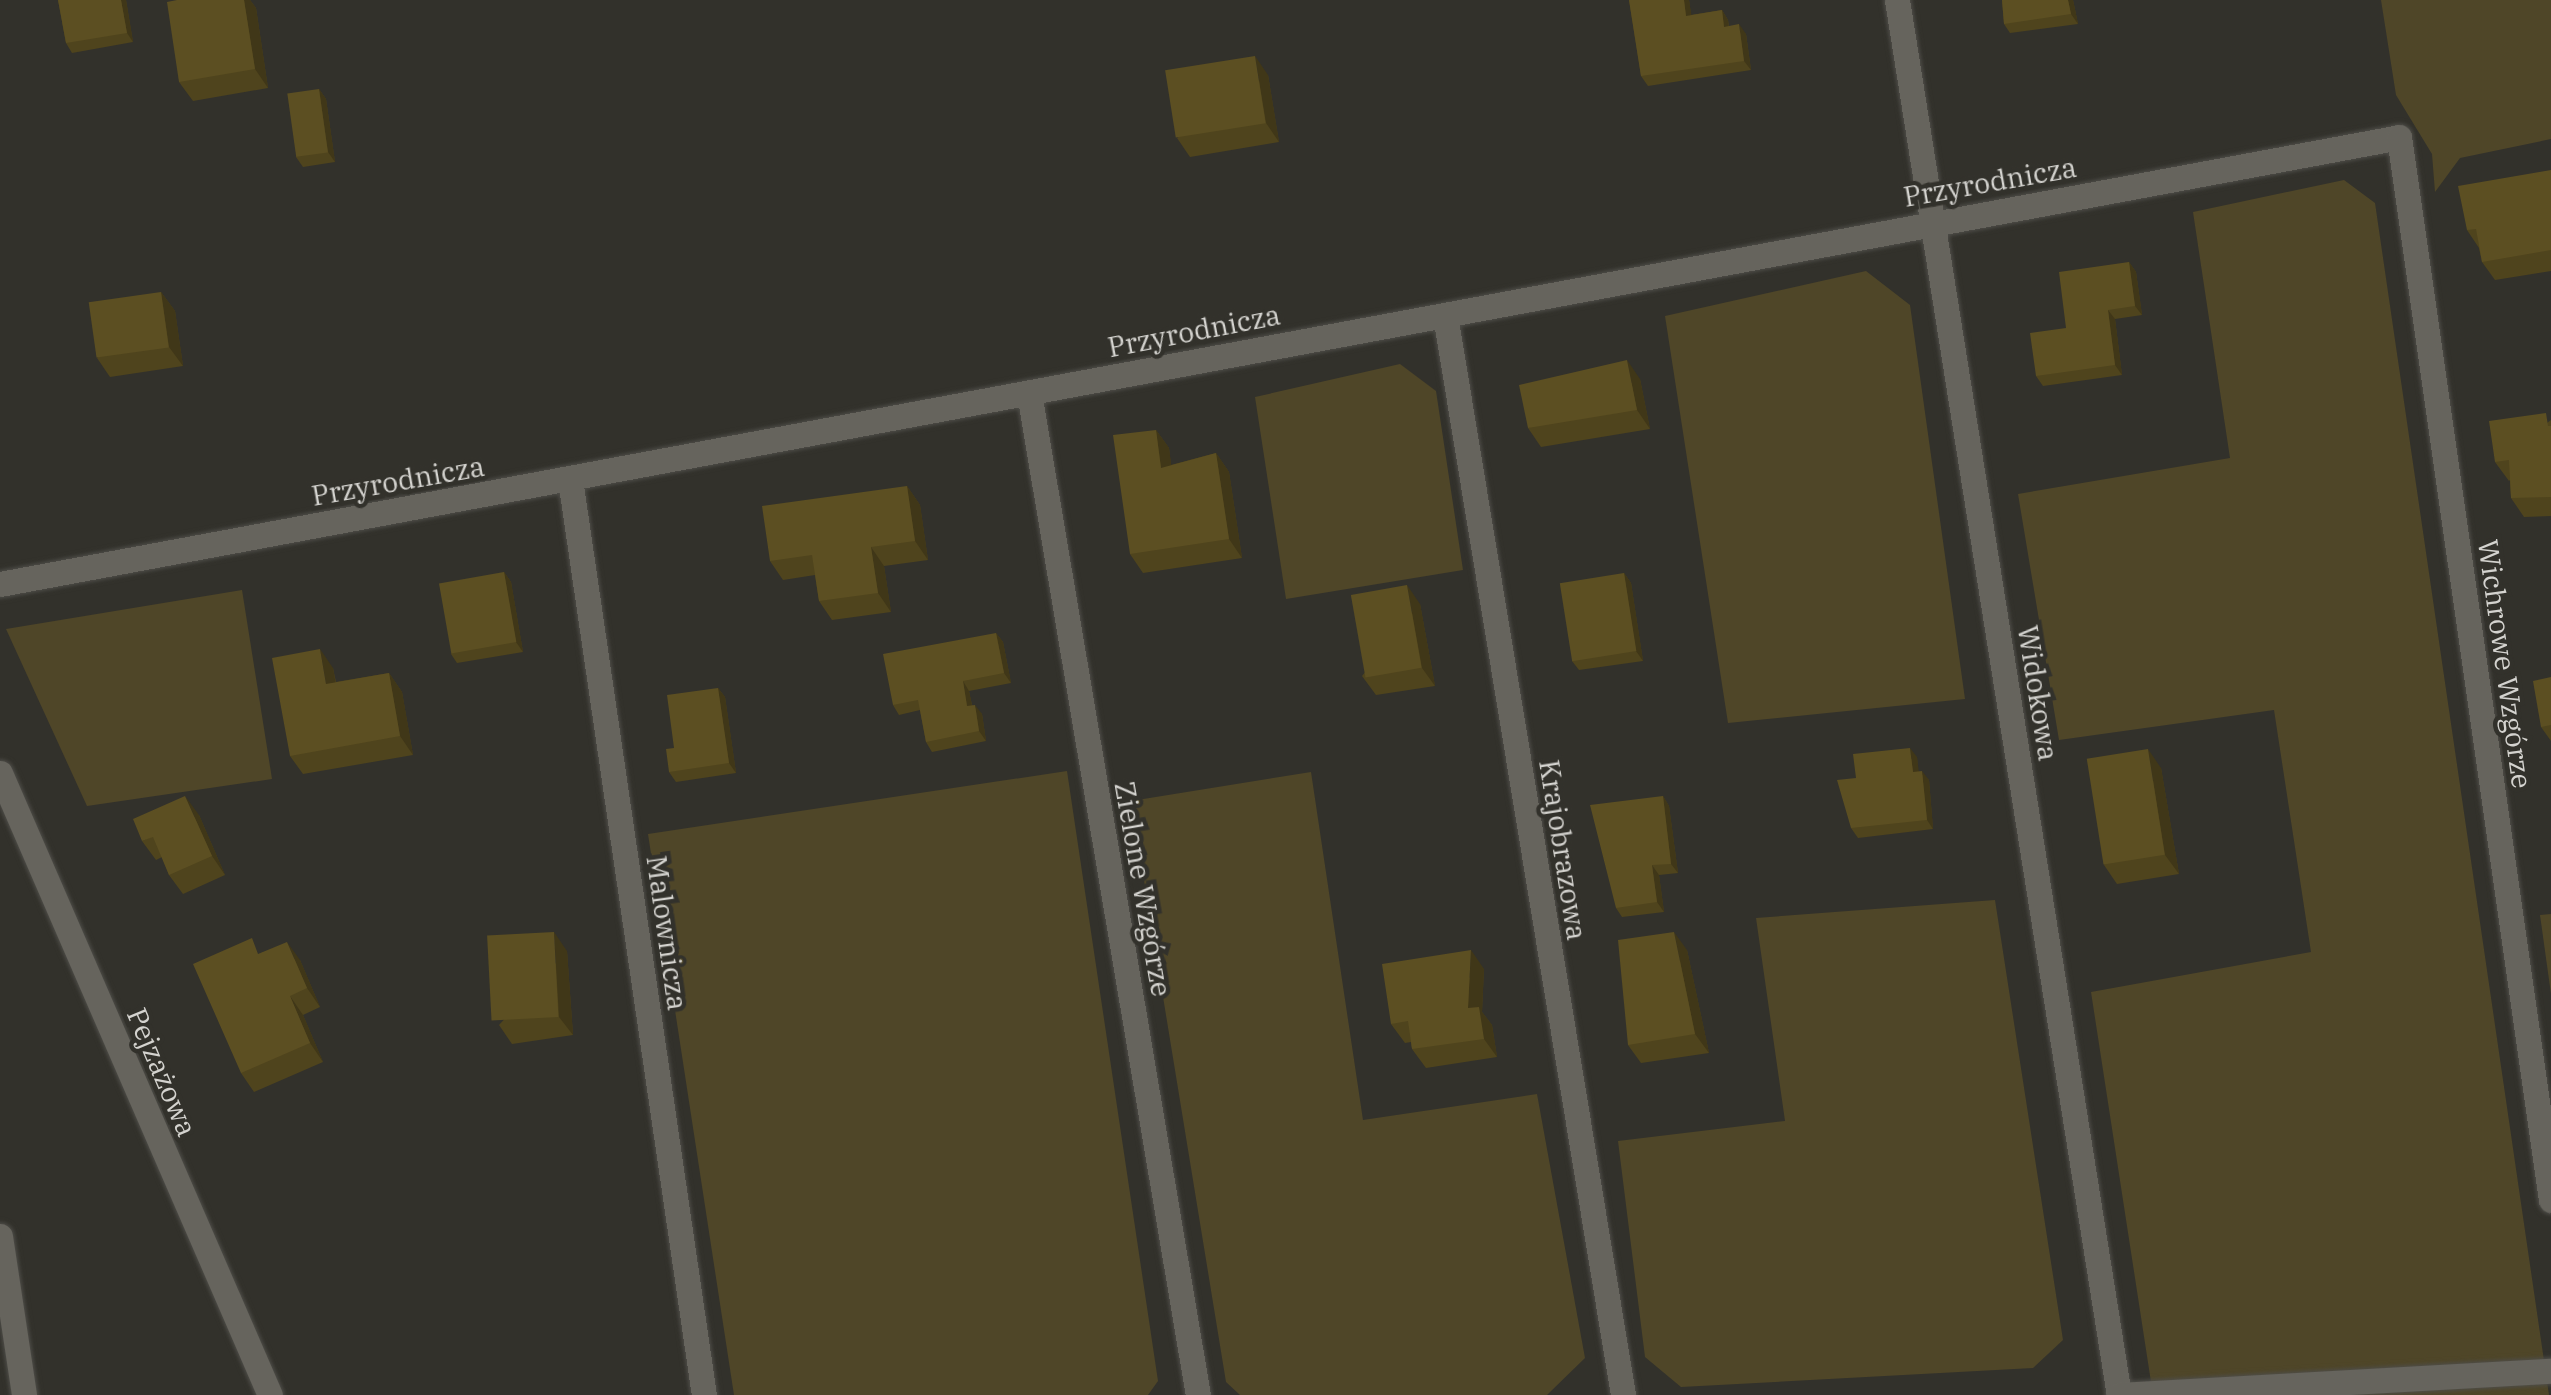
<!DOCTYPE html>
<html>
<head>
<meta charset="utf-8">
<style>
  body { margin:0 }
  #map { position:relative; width:2551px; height:1395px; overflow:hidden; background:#32312b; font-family:"IBM Plex Serif",serif }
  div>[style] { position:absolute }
  .green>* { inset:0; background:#4f4628 }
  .roads { filter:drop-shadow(0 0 2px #4e4d48) drop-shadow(0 0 2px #4e4d48) }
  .street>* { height:25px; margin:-12.5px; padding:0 12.5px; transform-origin:12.5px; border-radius:12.5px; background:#66645d }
  .secondary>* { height:25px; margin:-12.5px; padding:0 12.5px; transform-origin:12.5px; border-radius:12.5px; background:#66645d }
  .wall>* { inset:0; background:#4f441d }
  .shaded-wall>* { inset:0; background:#403718 }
  .building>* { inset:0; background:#5c4f22; transform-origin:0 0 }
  span { translate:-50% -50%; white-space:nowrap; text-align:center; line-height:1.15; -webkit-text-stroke:9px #32312b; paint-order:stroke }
  .street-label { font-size:28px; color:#d4d3cf }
</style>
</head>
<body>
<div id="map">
  <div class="green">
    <i style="clip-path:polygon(2381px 0,2551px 0,2551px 139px,2460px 158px,2435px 192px,2432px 154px,2396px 95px)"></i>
    <i style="clip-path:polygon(2344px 180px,2375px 203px,2549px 1395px,2153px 1395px,2091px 992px,2311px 952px,2274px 710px,2059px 740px,2018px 494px,2230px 458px,2193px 212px)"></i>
    <i style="clip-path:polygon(1866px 271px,1910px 305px,1965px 699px,1728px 723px,1665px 316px)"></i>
    <i style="clip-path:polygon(1400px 364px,1436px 391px,1463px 570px,1286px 599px,1255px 397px)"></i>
    <i style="clip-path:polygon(242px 590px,272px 779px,87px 806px,6px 629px)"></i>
    <i style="clip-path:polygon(1067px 771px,1158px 1381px,1148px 1395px,734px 1395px,648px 834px)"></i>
    <i style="clip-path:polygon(1311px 772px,1363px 1120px,1537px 1094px,1585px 1358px,1547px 1395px,1240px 1395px,1226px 1382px,1131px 801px)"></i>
    <i style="clip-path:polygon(1995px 900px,2063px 1340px,2033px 1368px,1681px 1387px,1645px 1357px,1618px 1141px,1785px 1121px,1756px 918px)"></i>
    <i style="clip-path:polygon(2551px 914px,2551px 994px,2540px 915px)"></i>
  </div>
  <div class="roads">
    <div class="street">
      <i style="left:1897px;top:0;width:1413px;rotate:80.96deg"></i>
      <i style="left:1445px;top:315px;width:1095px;rotate:80.64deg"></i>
      <i style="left:1029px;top:393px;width:1016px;rotate:80.43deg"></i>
      <i style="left:570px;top:479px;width:926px;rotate:81.68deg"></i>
      <i style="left:0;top:584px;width:2440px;rotate:-10.55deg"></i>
      <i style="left:2399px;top:137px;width:1074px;rotate:81.86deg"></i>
      <i style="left:0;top:1236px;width:161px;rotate:81.4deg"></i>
      <i style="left:2118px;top:1395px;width:434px;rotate:-3.2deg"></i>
    </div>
    <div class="secondary">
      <i style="left:0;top:773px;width:678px;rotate:66.54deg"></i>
    </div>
  </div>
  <div class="wall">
    <i style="clip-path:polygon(58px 0,126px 0,133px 42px,72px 53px,66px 43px)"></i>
    <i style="clip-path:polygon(177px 0,250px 0,256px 8px,268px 88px,193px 101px,179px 82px)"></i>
    <i style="clip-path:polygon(1629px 0,1689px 0,1691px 15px,1722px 10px,1728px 20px,1729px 26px,1746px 34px,1751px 70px,1648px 86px,1641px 76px)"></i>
    <i style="clip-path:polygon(2002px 0,2073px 0,2078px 24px,2010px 33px,2004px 24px)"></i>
    <i style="clip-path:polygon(1268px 75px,1279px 142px,1190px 157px,1177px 138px)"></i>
    <i style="clip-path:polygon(319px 89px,326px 99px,335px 162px,303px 167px,296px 157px)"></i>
    <i style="clip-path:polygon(2551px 170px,2551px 271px,2495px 280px,2482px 262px,2479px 248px,2467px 230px)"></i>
    <i style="clip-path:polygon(2129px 262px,2136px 272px,2142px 315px,2115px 319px,2122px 375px,2043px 386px,2036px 376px,2066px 328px)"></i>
    <i style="clip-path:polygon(161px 292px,175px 311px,183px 366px,110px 377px,97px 358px)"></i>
    <i style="clip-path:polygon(1640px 379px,1650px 429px,1541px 447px,1528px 428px)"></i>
    <i style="clip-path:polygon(2551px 420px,2551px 516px,2524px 517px,2511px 498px,2510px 480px,2509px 481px,2495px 462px)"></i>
    <i style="clip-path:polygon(1156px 430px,1169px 448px,1171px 465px,1216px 453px,1229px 472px,1242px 558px,1143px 573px,1130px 554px)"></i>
    <i style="clip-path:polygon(907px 486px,920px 505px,928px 560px,884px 566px,891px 612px,832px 620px,819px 601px,815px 575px,783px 580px,770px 561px)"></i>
    <i style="clip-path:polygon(504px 572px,511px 582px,523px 652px,457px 663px,451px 654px)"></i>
    <i style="clip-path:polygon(1624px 573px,1631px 583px,1643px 661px,1579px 670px,1572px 661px)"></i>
    <i style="clip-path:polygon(1420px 604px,1435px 686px,1376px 695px,1362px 676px)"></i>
    <i style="clip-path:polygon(996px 633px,1003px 642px,1011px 683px,969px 691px,972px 705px,982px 714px,986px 741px,932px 752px,926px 742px,920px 710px,899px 715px,893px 705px)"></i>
    <i style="clip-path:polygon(333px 668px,336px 682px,389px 673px,402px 692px,413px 755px,303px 774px,290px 756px)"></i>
    <i style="clip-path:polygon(2551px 677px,2551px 741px,2541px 727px)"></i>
    <i style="clip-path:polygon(718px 688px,725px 697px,736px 773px,676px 782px,669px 772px,674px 748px)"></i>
    <i style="clip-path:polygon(1917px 757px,1918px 771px,1929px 780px,1933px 829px,1858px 838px,1851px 828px,1856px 778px)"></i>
    <i style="clip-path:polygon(2161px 768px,2179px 874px,2117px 884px,2104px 865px)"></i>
    <i style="clip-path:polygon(1663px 796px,1669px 806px,1678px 873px,1659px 875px,1664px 912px,1622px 917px,1616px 908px)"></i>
    <i style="clip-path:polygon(199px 815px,225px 875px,183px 894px,169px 875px,162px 857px,156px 860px,142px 841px)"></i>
    <i style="clip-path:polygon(1687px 950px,1709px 1053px,1641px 1063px,1628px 1045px)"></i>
    <i style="clip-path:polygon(567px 951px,573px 1035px,512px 1044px,499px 1025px)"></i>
    <i style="clip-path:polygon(262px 952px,300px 960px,320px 1007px,303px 1015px,323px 1062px,254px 1092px,241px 1073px)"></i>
    <i style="clip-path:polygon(1484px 969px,1482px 1012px,1492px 1025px,1497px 1057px,1426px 1068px,1412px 1049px,1411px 1042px,1405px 1043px,1391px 1024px)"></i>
  </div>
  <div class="shaded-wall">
    <i style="clip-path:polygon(121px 0,126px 0,133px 42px,127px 33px)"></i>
    <i style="clip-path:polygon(244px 0,250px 0,256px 8px,268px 88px,255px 69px)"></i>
    <i style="clip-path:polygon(1684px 0,1689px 0,1693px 25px,1686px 16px)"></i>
    <i style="clip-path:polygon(2068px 0,2073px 0,2078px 24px,2071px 14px)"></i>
    <i style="clip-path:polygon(1722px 10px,1728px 20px,1730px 36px,1724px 27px)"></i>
    <i style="clip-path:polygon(1739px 24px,1746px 34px,1751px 70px,1744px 61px)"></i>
    <i style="clip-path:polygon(1255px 56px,1268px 75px,1279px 142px,1266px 123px)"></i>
    <i style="clip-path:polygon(319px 89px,326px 99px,335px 162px,328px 152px)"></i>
    <i style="clip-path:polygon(2129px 262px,2136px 272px,2142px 315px,2135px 306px)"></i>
    <i style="clip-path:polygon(161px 292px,175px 311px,183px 366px,169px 347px)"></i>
    <i style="clip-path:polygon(2108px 310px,2115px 319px,2122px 375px,2115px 365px)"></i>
    <i style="clip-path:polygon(1627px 360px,1640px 379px,1650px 429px,1637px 410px)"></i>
    <i style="clip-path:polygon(1156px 430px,1169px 448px,1174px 486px,1161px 468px)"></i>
    <i style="clip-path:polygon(1216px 453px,1229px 472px,1242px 558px,1229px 539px)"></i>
    <i style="clip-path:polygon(907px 486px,920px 505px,928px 560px,915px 541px)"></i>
    <i style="clip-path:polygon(871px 547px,884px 566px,891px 612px,878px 593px)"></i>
    <i style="clip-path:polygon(504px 572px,511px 582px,523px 652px,516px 642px)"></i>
    <i style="clip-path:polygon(1624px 573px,1631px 583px,1643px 661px,1636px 651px)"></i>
    <i style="clip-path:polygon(1407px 585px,1420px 604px,1435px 686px,1422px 668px)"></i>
    <i style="clip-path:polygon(996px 633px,1003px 642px,1011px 683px,1004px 673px)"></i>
    <i style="clip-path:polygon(320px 649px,333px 668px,339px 702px,326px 684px)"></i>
    <i style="clip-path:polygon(389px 673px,402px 692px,413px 755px,400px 736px)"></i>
    <i style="clip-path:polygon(963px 681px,969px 691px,974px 716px,967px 706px)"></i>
    <i style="clip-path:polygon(718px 688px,725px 697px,736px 773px,729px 763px)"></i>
    <i style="clip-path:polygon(975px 705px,982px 714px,986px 741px,979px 731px)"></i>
    <i style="clip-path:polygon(1910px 748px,1917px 757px,1920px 781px,1913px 772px)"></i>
    <i style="clip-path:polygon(2148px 749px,2161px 768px,2179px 874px,2165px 855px)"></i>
    <i style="clip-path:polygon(1922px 771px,1929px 780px,1933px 829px,1927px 820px)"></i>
    <i style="clip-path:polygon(185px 796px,199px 815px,225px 875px,212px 856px)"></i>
    <i style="clip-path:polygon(1663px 796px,1669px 806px,1678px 873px,1671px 864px)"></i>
    <i style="clip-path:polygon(1652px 865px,1659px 875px,1664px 912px,1657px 902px)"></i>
    <i style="clip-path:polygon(554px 932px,567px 951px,573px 1035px,559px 1017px)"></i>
    <i style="clip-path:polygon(1674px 932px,1687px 950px,1709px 1053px,1695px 1034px)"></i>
    <i style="clip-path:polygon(287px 942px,300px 960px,320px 1007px,307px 988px)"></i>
    <i style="clip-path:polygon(1471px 950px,1484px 969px,1482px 1012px,1492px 1025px,1497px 1057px,1484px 1039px,1468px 1008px)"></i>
    <i style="clip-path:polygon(290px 996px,303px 1015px,323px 1062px,310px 1043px)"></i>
  </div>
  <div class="building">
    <i style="clip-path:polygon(58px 0,121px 0,127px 33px,66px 43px)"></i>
    <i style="clip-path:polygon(177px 0,244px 0,255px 69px,179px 82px,167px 2px)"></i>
    <i style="clip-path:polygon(1629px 0,1684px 0,1686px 16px,1722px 10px,1724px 27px,1739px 24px,1744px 61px,1641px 76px)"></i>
    <i style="clip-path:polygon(2002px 0,2068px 0,2071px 14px,2004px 24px)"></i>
    <i style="left:1255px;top:56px;width:68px;height:91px;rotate:81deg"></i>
    <i style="left:319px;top:89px;width:64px;height:32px;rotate:82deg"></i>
    <i style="clip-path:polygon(2551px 170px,2551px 250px,2482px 262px,2476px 229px,2467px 230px,2458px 186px)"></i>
    <i style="clip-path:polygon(2129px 262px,2135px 306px,2108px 310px,2115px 365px,2036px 376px,2030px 333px,2066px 328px,2059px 272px)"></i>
    <i style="left:161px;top:292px;width:56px;height:73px;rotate:82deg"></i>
    <i style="clip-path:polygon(1627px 360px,1637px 410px,1528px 428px,1519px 385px)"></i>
    <i style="clip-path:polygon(2546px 413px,2548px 426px,2551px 426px,2551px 497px,2511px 498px,2509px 460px,2495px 462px,2489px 421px)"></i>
    <i style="clip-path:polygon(1156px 430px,1161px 468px,1216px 453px,1229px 539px,1130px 554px,1113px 435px)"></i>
    <i style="clip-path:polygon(907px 486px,915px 541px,871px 547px,878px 593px,819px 601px,812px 555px,770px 561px,762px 506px)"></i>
    <i style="left:504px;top:572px;width:71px;height:66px;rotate:80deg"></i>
    <i style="left:1624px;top:573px;width:79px;height:65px;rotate:81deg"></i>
    <i style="left:1407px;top:585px;width:84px;height:57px;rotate:80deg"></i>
    <i style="clip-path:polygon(996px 633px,1004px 673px,963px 681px,967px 706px,975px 705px,979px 731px,926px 742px,918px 700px,893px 705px,883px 654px)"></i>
    <i style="clip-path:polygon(320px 649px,326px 684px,389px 673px,400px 736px,290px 756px,272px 658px)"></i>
    <i style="clip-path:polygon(2551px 677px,2551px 725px,2541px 727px,2533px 681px)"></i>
    <i style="clip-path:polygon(718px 688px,729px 763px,669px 772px,666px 749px,674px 748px,667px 695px)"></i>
    <i style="clip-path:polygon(1910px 748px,1913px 772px,1922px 771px,1927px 820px,1851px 828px,1837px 780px,1856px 778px,1853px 754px)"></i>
    <i style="left:2148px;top:749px;width:107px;height:62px;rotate:81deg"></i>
    <i style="clip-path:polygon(185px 796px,212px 856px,169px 875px,153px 837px,142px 841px,133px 819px)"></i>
    <i style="clip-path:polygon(1663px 796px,1671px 864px,1652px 865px,1657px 902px,1616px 908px,1590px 805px)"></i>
    <i style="left:554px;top:932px;width:85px;height:67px;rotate:87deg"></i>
    <i style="clip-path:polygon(1674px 932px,1695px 1034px,1628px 1045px,1618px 940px)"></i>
    <i style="clip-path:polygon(252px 938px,258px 954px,287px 942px,307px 988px,290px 996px,310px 1043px,241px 1073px,193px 964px)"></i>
    <i style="clip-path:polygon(1471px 950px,1468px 1008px,1479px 1007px,1484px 1039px,1412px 1049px,1408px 1021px,1391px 1024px,1382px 964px)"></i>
  </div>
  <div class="street-label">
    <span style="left:1990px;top:182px;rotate:-10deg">Przyrodnicza</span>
    <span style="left:1194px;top:331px;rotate:-11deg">Przyrodnicza</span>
    <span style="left:398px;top:481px;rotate:-10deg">Przyrodnicza</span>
    <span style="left:2505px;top:664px;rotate:82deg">Wichrowe Wzgórze</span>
    <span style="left:2038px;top:693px;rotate:81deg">Widokowa</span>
    <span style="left:1563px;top:850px;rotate:81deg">Krajobrazowa</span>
    <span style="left:1143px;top:889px;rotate:80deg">Zielone Wzgórze</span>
    <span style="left:667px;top:933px;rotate:82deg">Malownicza</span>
    <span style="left:162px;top:1072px;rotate:67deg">Pejzażowa</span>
  </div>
</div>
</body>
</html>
